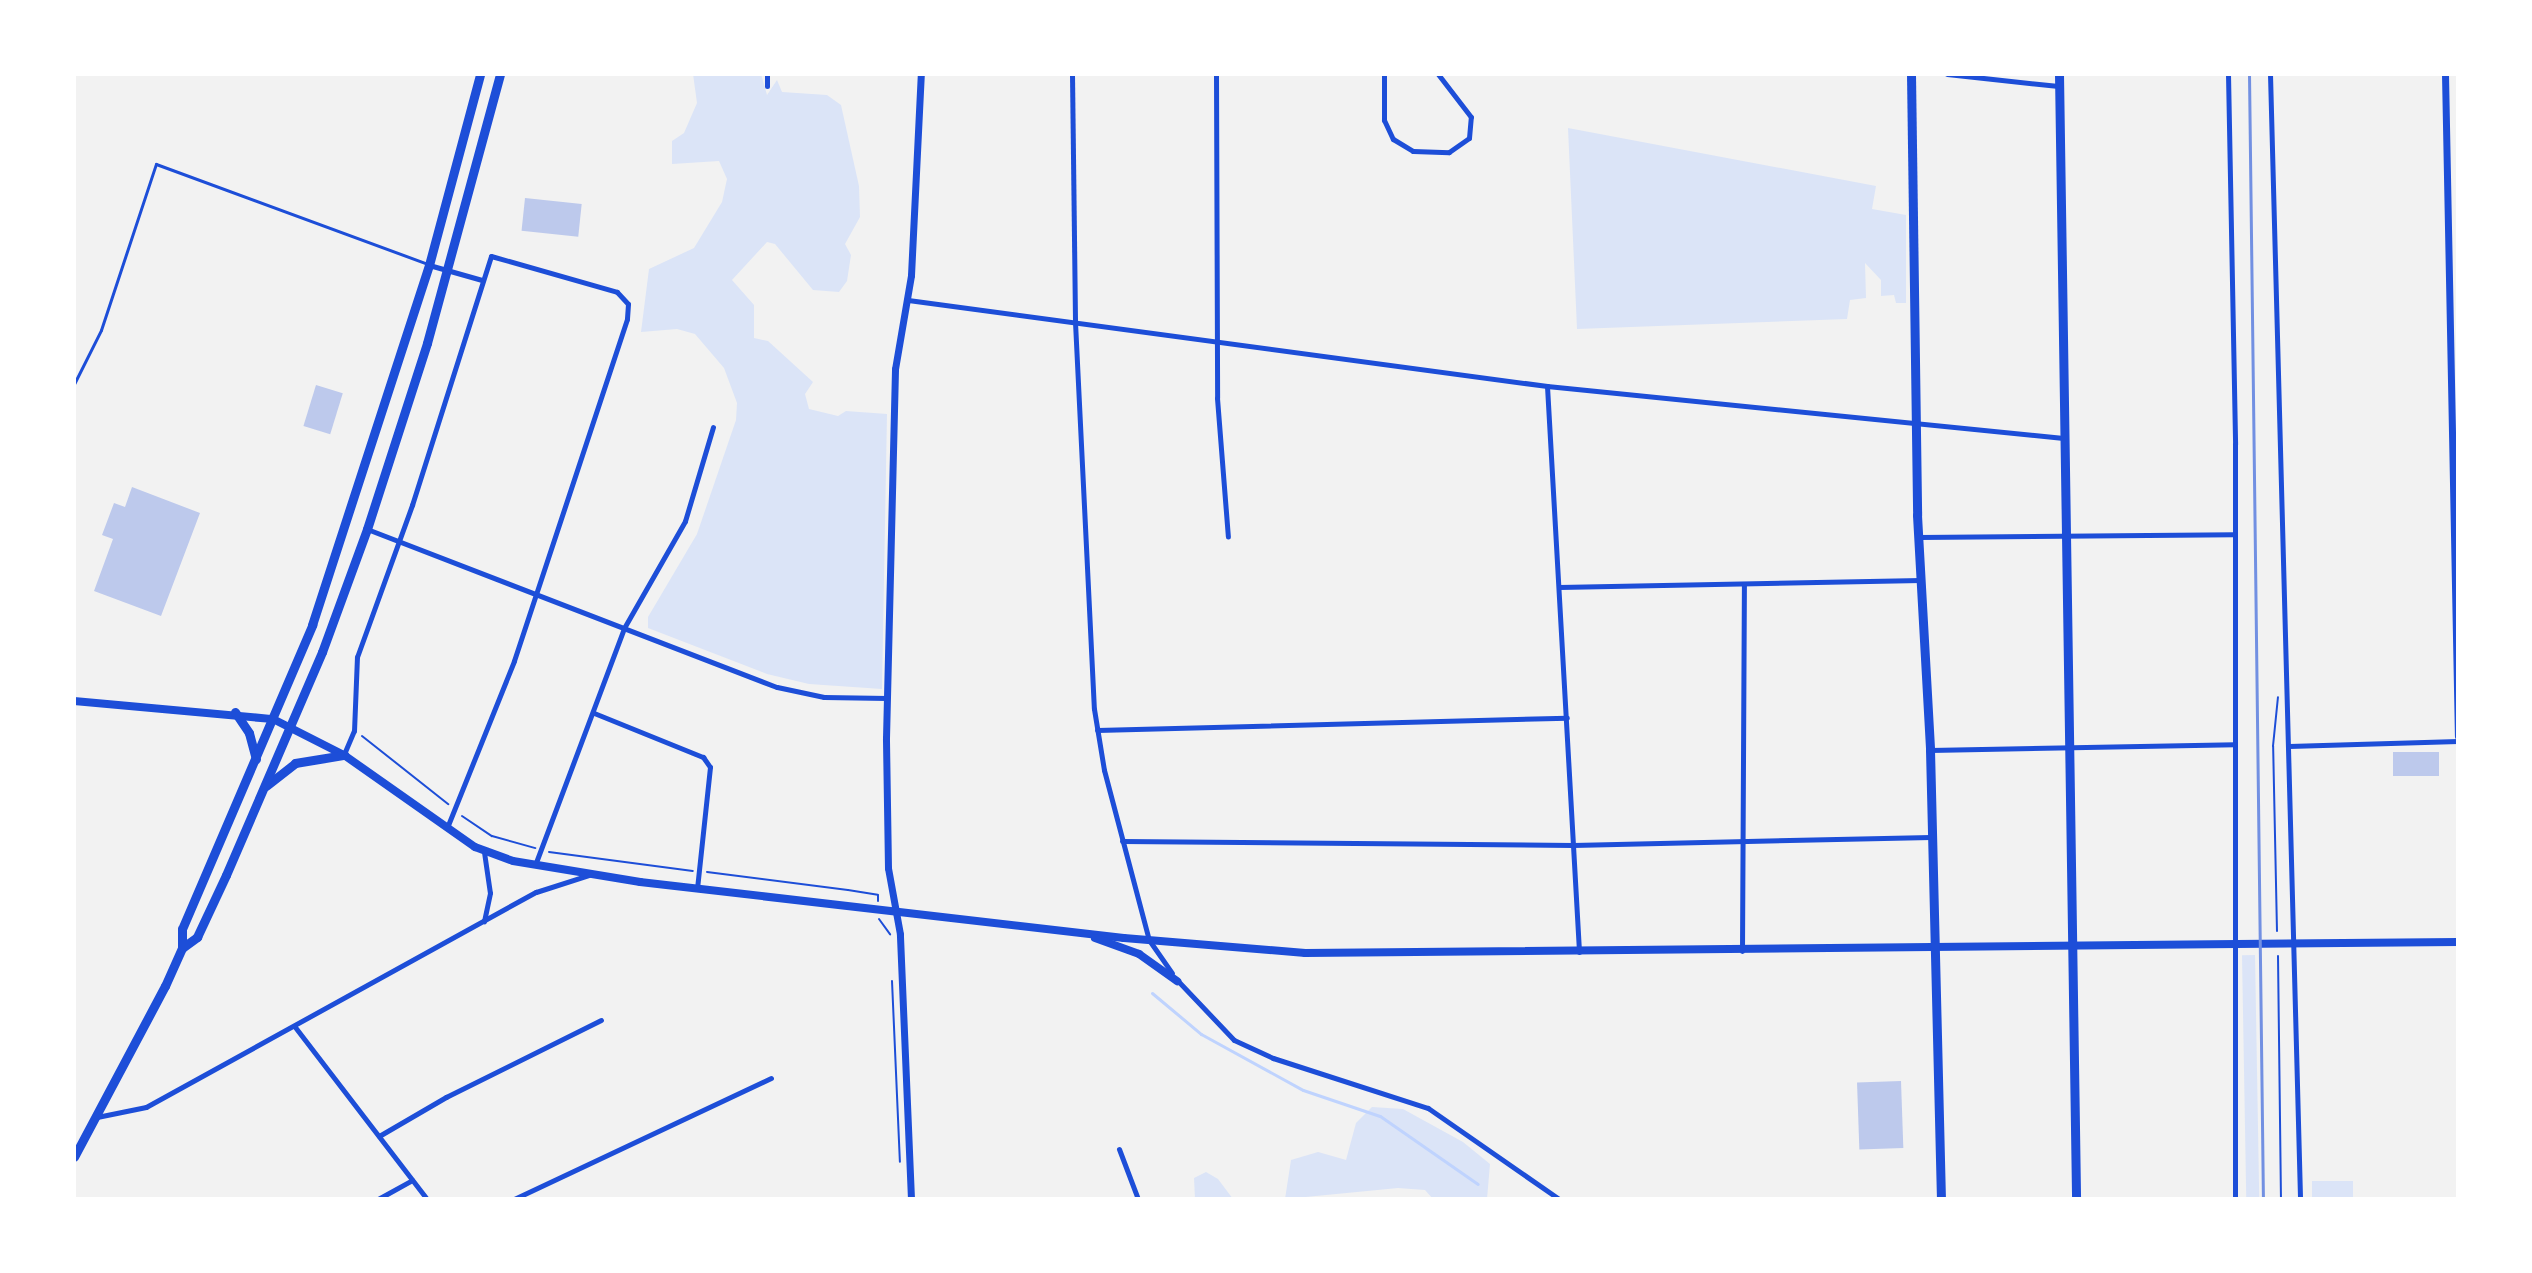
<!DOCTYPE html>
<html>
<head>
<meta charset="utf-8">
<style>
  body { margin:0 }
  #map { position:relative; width:2532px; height:1273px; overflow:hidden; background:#f2f2f2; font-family:"PT Sans",sans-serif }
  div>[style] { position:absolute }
  .green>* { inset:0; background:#dbe4f7; transform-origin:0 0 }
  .stream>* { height:3px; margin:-1.5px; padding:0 1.5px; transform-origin:1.5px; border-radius:1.5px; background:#bfd3fe }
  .building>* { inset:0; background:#bdc9ec; transform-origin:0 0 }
  .path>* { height:2px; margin:-1px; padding:0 1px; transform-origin:1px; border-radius:1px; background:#1d4ed8 }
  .service>* { height:3px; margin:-1.5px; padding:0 1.5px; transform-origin:1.5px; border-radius:1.5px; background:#1d4ed8 }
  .minor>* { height:5px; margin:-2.5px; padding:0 2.5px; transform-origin:2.5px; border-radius:2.5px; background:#1d4ed8 }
  .tertiary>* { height:7px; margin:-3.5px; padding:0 3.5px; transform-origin:3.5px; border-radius:3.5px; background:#1d4ed8 }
  .secondary>* { height:8px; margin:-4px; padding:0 4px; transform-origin:4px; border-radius:4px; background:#1d4ed8 }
  .primary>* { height:9px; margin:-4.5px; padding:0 4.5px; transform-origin:4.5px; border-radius:4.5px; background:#1d4ed8 }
  .rail>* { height:3px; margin:-1.5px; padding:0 1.5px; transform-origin:1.5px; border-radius:1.5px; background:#7290e2 }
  span { translate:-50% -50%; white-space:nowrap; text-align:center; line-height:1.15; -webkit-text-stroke:8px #fff; paint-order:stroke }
  .frame { position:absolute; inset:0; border:76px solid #fff; pointer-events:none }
</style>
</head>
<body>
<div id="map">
  <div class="green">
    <i style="clip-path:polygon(693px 74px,761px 74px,767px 95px,777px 80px,782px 92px,827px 95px,841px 105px,859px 186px,860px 217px,845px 244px,851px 255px,847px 281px,839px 292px,813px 290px,775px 244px,767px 242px,732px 280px,754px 305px,754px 338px,768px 341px,813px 382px,805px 394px,809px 409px,838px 416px,846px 411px,887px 414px,882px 689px,809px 684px,767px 674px,648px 628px,648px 617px,697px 534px,736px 420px,737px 403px,724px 368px,695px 334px,677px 329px,641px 332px,649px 269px,694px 248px,722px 202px,727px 179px,719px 161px,672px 164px,672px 141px,684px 133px,697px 103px)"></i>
    <i style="clip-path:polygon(1568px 128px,1876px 186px,1872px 209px,1906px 215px,1906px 303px,1896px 303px,1894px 295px,1881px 296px,1881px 280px,1865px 263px,1866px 298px,1850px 300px,1847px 319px,1577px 329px)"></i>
    <i style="left:2255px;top:955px;width:244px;height:13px;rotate:89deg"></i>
    <i style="clip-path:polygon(1372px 1107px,1403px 1109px,1463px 1142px,1490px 1164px,1487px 1199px,1433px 1199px,1425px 1190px,1398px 1188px,1285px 1199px,1291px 1160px,1318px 1152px,1346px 1160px,1356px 1123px)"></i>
    <i style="clip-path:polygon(1206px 1172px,1218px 1179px,1233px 1199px,1195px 1199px,1194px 1178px)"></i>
    <i style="left:2353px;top:1181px;width:18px;height:41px;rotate:90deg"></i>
  </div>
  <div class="stream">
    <i style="left:1152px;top:993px;width:64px;rotate:39.9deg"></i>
    <i style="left:1201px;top:1034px;width:116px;rotate:28.8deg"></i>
    <i style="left:1303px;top:1090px;width:81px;rotate:18.7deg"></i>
    <i style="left:1380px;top:1116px;width:119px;rotate:34.8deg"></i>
  </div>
  <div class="building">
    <i style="left:525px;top:198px;width:57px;height:33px;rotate:6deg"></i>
    <i style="left:316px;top:385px;width:28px;height:43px;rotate:17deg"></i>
    <i style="clip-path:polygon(132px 487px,200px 513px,161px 616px,94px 591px,113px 539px,102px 535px,114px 503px,125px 507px)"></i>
    <i style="left:2439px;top:752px;width:24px;height:46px;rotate:90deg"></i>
    <i style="left:1901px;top:1081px;width:67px;height:44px;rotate:88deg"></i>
  </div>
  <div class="path">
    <i style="left:362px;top:736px;width:110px;rotate:38.3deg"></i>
    <i style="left:462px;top:816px;width:36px;rotate:34deg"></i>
    <i style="left:492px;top:836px;width:45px;rotate:15.6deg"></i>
    <i style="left:549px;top:852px;width:145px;rotate:7.5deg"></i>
    <i style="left:707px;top:872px;width:142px;rotate:7.3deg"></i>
    <i style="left:848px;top:890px;width:30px;rotate:9deg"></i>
    <i style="left:878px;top:895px;width:6px;rotate:90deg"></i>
    <i style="left:879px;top:919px;width:19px;rotate:54deg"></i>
    <i style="left:2277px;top:931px;width:185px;rotate:-91.2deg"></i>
    <i style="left:2273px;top:746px;width:49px;rotate:-84.2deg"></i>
    <i style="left:2278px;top:956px;width:243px;rotate:89.3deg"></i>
    <i style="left:892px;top:981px;width:181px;rotate:87.5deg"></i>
  </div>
  <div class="service">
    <i style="left:74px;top:384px;width:60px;rotate:-63.4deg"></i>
    <i style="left:101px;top:330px;width:175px;rotate:-71.7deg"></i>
    <i style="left:156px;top:164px;width:287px;rotate:20.2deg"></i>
  </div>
  <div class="minor">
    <i style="left:1072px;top:74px;width:248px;rotate:89.3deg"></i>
    <i style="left:1075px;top:322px;width:387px;rotate:87.2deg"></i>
    <i style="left:1094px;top:709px;width:62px;rotate:80.7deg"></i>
    <i style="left:1104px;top:770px;width:176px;rotate:75.2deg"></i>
    <i style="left:1149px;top:940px;width:40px;rotate:55.1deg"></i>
    <i style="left:1216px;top:74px;width:324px;rotate:89.8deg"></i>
    <i style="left:1217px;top:398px;width:139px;rotate:85.5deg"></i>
    <i style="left:1384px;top:74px;width:46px;rotate:90deg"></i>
    <i style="left:1384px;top:120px;width:21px;rotate:65deg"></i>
    <i style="left:1393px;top:139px;width:23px;rotate:31deg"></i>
    <i style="left:1413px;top:151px;width:36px;rotate:2deg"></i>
    <i style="left:1449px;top:152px;width:24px;rotate:-35deg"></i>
    <i style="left:1469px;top:138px;width:21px;rotate:-85deg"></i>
    <i style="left:1471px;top:117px;width:54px;rotate:-127.5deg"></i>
    <i style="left:1947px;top:74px;width:112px;rotate:6.2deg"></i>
    <i style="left:2228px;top:74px;width:370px;rotate:88.9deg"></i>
    <i style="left:2235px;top:444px;width:755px;rotate:90deg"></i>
    <i style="left:2270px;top:74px;width:1125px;rotate:88.47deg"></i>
    <i style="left:767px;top:86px;width:12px;rotate:-90deg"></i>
    <i style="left:429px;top:265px;width:55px;rotate:15.8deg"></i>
    <i style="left:908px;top:300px;width:645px;rotate:7.67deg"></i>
    <i style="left:1547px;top:386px;width:519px;rotate:5.75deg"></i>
    <i style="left:1547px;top:386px;width:567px;rotate:86.76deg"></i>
    <i style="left:367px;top:529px;width:439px;rotate:21.1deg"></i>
    <i style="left:777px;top:687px;width:48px;rotate:12deg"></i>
    <i style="left:824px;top:697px;width:63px;rotate:0.9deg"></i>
    <i style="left:1919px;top:537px;width:315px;rotate:-0.5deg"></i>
    <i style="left:1559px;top:587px;width:362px;rotate:-1.1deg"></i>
    <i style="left:594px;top:713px;width:118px;rotate:22deg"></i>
    <i style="left:703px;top:757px;width:12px;rotate:55deg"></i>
    <i style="left:710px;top:767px;width:122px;rotate:96.1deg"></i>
    <i style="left:1097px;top:730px;width:470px;rotate:-1.5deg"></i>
    <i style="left:2289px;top:746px;width:169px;rotate:-1.7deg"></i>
    <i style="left:1930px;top:750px;width:305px;rotate:-1.1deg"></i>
    <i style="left:344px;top:754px;width:25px;rotate:-67deg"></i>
    <i style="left:354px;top:731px;width:74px;rotate:-87.7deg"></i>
    <i style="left:357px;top:657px;width:162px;rotate:-70.1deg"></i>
    <i style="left:412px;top:505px;width:261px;rotate:-72.4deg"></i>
    <i style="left:491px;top:256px;width:131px;rotate:15.9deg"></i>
    <i style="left:617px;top:292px;width:16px;rotate:47deg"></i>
    <i style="left:628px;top:304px;width:15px;rotate:94deg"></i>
    <i style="left:627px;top:319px;width:360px;rotate:108.3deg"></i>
    <i style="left:514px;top:661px;width:180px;rotate:111.9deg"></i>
    <i style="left:1122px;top:841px;width:451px;rotate:0.5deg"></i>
    <i style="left:1573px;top:845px;width:358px;rotate:-1.3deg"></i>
    <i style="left:484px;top:852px;width:41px;rotate:81.7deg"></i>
    <i style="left:490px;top:893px;width:29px;rotate:102deg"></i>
    <i style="left:535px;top:865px;width:253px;rotate:-69.4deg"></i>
    <i style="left:624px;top:628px;width:123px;rotate:-60.3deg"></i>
    <i style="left:685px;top:521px;width:98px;rotate:-73.4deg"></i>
    <i style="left:1742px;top:951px;width:367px;rotate:-89.7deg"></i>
    <i style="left:1178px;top:981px;width:81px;rotate:46.5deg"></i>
    <i style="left:1234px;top:1040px;width:43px;rotate:24.8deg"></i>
    <i style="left:1273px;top:1058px;width:163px;rotate:17.9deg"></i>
    <i style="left:1428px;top:1108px;width:160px;rotate:34.8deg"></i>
    <i style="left:295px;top:1027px;width:217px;rotate:52.5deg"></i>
    <i style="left:97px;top:1117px;width:50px;rotate:-11.5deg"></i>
    <i style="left:146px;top:1107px;width:445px;rotate:-28.9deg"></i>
    <i style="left:536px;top:892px;width:56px;rotate:-17.8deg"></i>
    <i style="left:379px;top:1136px;width:78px;rotate:-30.2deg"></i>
    <i style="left:446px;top:1097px;width:173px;rotate:-26.4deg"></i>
    <i style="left:1119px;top:1149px;width:53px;rotate:69.2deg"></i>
    <i style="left:378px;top:1199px;width:39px;rotate:-29deg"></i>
    <i style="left:514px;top:1199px;width:284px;rotate:-25.2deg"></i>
  </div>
  <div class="tertiary">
    <i style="left:2445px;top:74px;width:662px;rotate:88.88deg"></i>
    <i style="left:911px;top:1199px;width:265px;rotate:-92.4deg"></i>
    <i style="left:900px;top:934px;width:67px;rotate:-100.3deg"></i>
    <i style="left:888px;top:868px;width:130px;rotate:-90.9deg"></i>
    <i style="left:886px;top:738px;width:369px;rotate:-88.6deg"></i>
    <i style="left:895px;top:369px;width:95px;rotate:-80.3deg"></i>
    <i style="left:911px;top:275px;width:201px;rotate:-87.2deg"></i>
  </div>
  <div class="secondary">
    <i style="left:74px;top:701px;width:200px;rotate:5.2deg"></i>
    <i style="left:273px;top:719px;width:80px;rotate:26.9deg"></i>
    <i style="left:344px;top:755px;width:160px;rotate:35.1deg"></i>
    <i style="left:475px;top:847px;width:40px;rotate:20.2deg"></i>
    <i style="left:513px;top:861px;width:129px;rotate:9.4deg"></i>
    <i style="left:640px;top:882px;width:487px;rotate:6.6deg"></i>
    <i style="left:1124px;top:938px;width:182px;rotate:4.7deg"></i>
    <i style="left:1305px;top:953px;width:1153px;rotate:-0.55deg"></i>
    <i style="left:1095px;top:938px;width:47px;rotate:20deg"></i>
    <i style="left:1139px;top:954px;width:47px;rotate:35.4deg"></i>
  </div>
  <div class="primary">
    <i style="left:1911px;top:74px;width:441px;rotate:89.2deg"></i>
    <i style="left:1917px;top:515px;width:235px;rotate:86.8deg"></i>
    <i style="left:1930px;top:750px;width:449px;rotate:88.6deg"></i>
    <i style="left:2059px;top:74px;width:1125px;rotate:89.13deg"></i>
    <i style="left:235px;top:712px;width:25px;rotate:56deg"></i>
    <i style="left:249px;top:733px;width:27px;rotate:75deg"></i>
    <i style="left:266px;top:786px;width:37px;rotate:-38deg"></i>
    <i style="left:295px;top:763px;width:50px;rotate:-9.3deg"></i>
    <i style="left:182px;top:948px;width:19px;rotate:-36deg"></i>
    <i style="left:197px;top:937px;width:68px;rotate:-64.9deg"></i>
    <i style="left:226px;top:875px;width:243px;rotate:-66.7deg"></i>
    <i style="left:322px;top:652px;width:131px;rotate:-69.9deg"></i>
    <i style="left:367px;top:529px;width:195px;rotate:-72.1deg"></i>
    <i style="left:427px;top:343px;width:279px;rotate:-74.8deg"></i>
    <i style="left:74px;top:1157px;width:194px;rotate:-62deg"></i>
    <i style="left:165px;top:986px;width:42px;rotate:-65.9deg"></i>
    <i style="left:182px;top:948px;width:19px;rotate:-90deg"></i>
    <i style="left:182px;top:929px;width:331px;rotate:-66.8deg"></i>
    <i style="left:312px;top:625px;width:379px;rotate:-72deg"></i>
    <i style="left:429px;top:265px;width:198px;rotate:-75deg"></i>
  </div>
  <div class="rail">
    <i style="left:2249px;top:74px;width:1125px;rotate:89.29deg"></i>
  </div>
  <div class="frame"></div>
</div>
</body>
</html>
